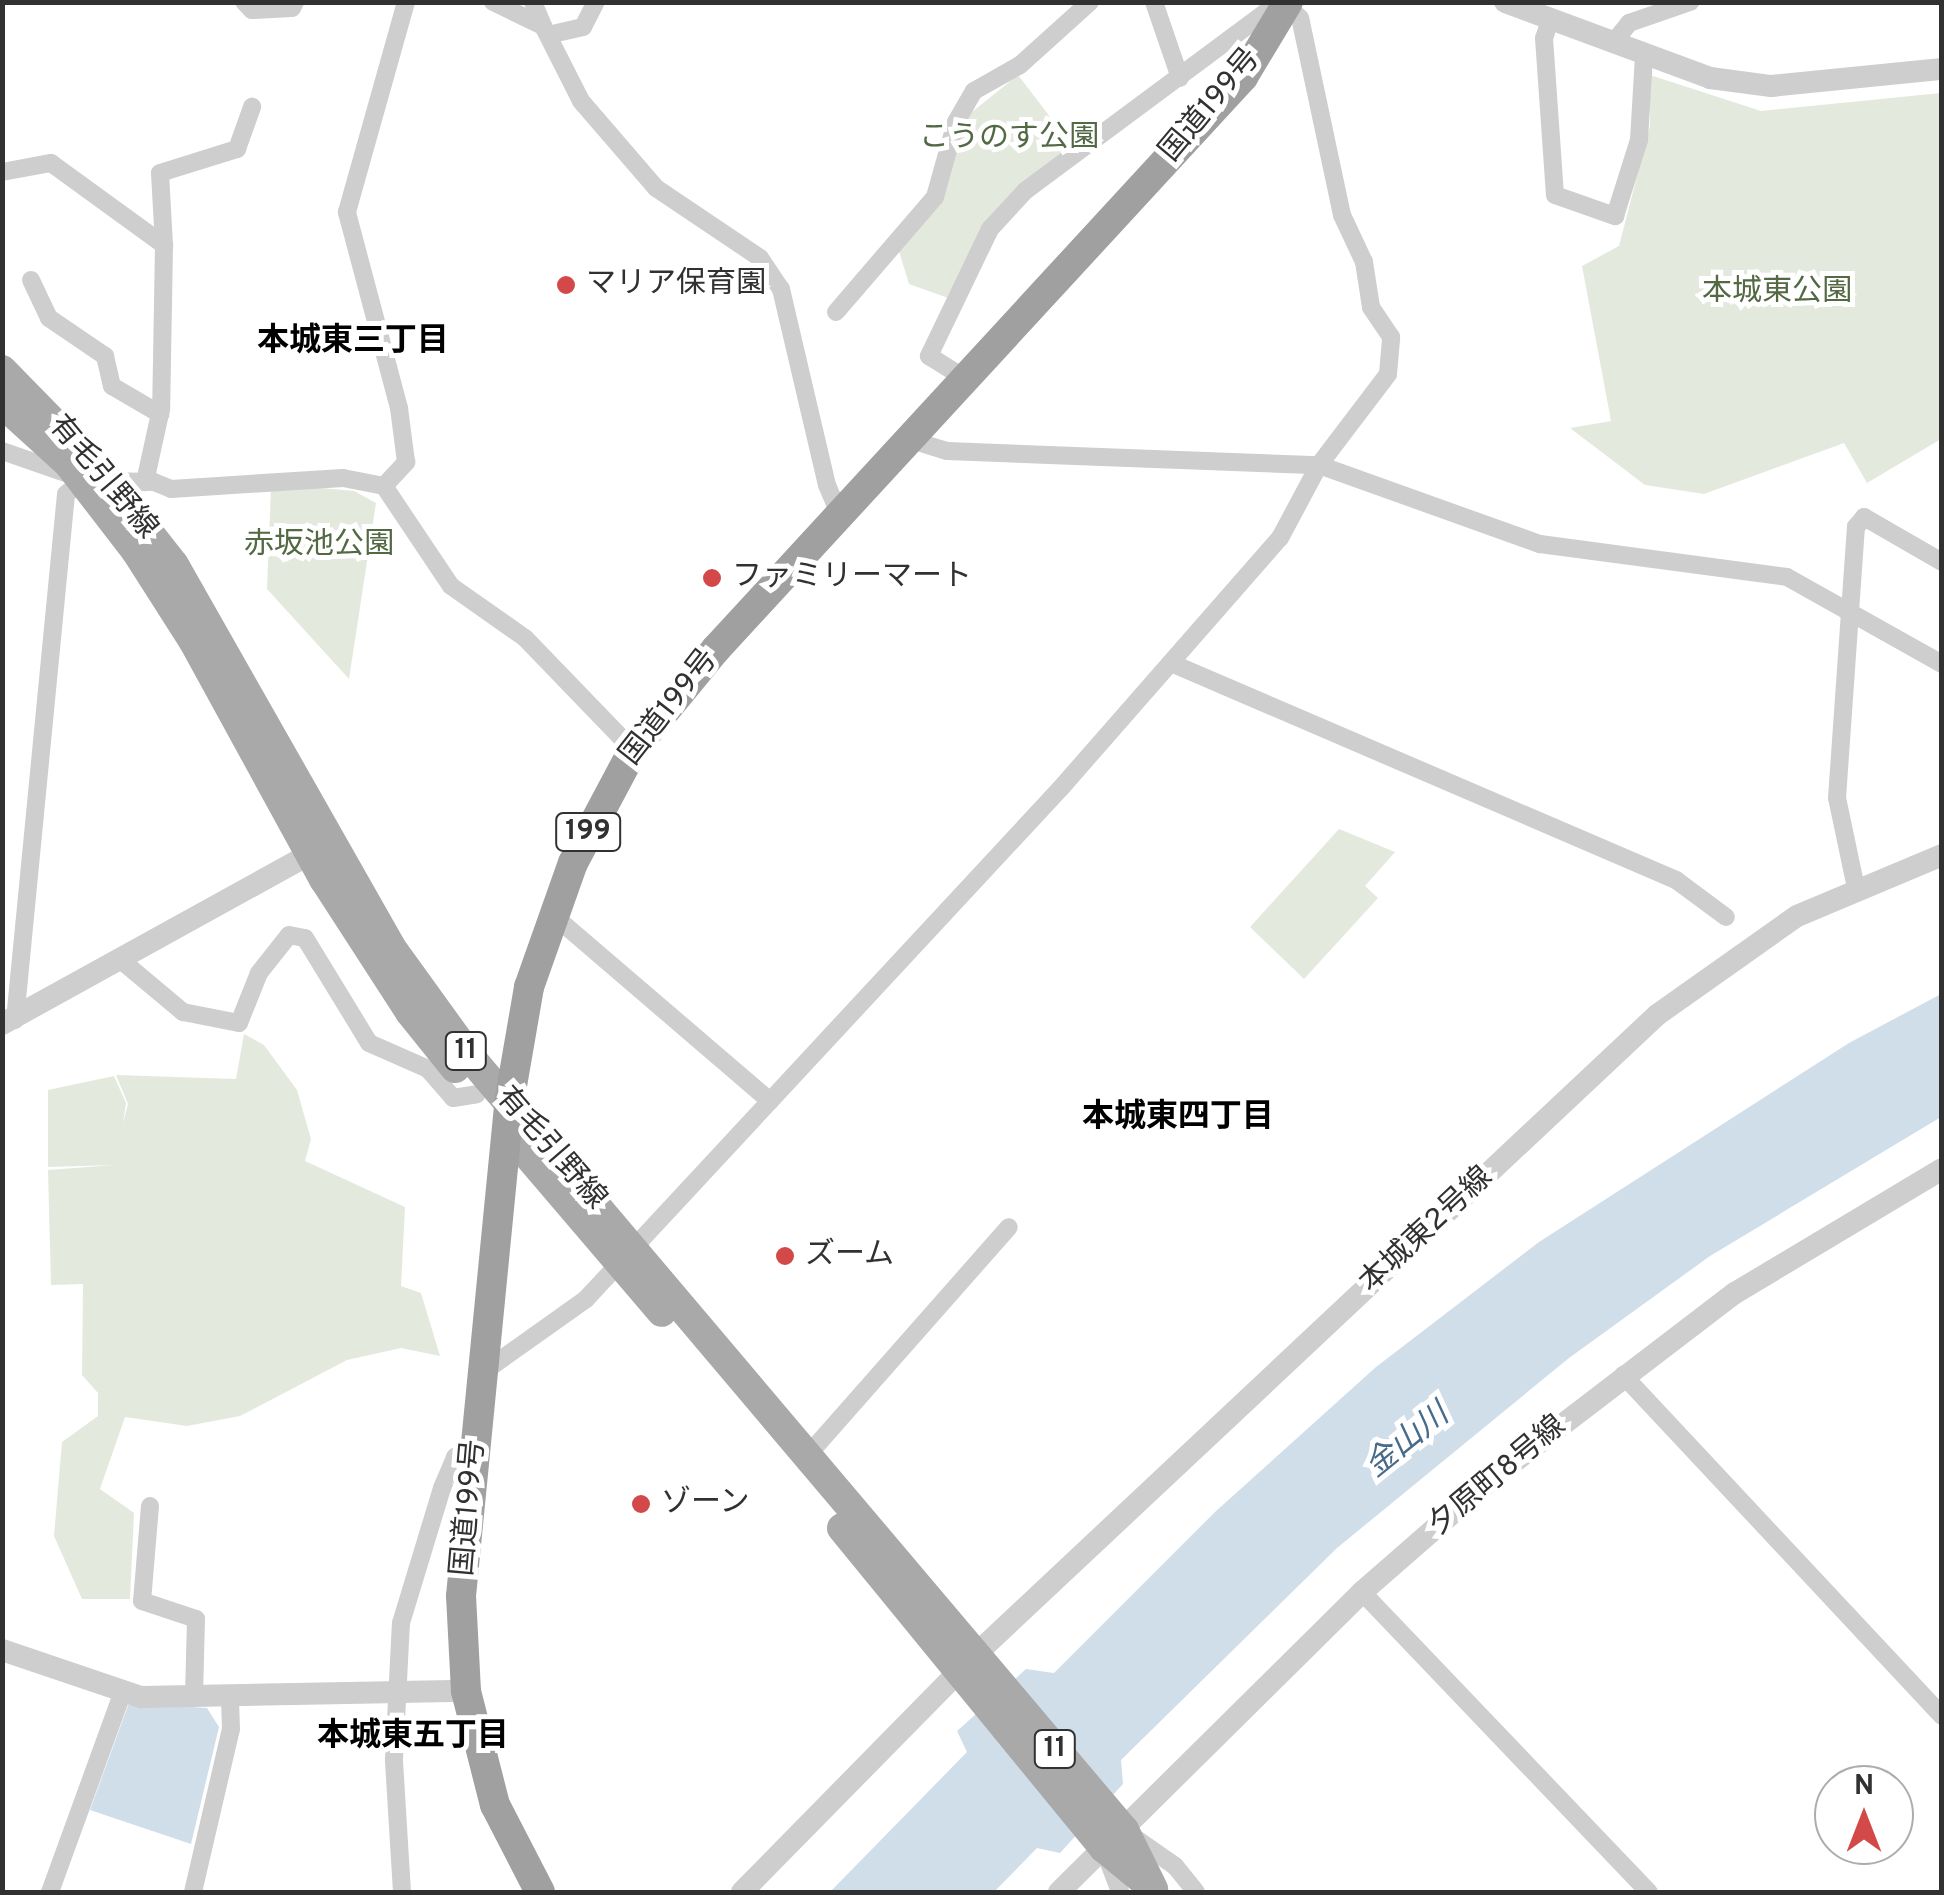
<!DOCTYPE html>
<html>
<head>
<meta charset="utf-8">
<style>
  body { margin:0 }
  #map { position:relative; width:1944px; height:1895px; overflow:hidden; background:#fff; font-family:Overpass,"Noto Sans JP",sans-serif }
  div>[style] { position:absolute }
  .green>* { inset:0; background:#e4e9de }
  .water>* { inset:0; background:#d0deea }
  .minor>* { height:18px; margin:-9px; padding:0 9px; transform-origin:9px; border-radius:9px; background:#cecece }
  .tertiary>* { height:22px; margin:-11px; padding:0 11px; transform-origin:11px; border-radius:11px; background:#cecece }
  .primary>* { height:30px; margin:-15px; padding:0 15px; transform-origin:15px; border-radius:15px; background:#a9a9a9 }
  .trunk>* { height:30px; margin:-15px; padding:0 15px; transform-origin:15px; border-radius:15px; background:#a0a0a0 }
  .dots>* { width:28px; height:28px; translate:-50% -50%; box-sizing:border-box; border:5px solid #fff; border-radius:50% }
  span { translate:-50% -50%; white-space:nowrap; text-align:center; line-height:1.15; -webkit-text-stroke:10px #fff; paint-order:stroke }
  .shield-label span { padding:2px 8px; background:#fff; border:2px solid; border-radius:8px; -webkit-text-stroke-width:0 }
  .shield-label { font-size:28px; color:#313131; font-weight:700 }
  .street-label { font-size:30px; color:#313131 }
  .park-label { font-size:30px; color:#526943 }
  .poi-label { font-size:30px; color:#313131 }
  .left { translate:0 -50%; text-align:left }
  .neighbourhood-label { font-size:32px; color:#000; font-weight:700 }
  .water-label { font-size:32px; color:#476c8b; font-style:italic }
  .frame { position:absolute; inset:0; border:5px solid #313131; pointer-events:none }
  .north { position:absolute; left:1814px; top:1765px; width:100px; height:100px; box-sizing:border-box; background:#fff; border:2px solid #adadad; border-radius:50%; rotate:0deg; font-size:28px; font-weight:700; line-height:40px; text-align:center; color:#313131 }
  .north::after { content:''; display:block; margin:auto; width:35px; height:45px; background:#d34949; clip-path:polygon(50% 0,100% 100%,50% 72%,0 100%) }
</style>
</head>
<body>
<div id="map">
  <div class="green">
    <i style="clip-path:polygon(1018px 75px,1074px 148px,984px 227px,948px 298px,909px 284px,898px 248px,933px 206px,962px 120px)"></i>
    <i style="clip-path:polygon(1650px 75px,1761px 111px,1941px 93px,1941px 439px,1867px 483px,1844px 443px,1704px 494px,1645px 485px,1570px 428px,1611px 421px,1582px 266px,1619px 246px,1650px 126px)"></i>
    <i style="clip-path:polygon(322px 488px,354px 491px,376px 503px,349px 679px,267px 589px,271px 489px)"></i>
    <i style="clip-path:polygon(1339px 829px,1395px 852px,1365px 886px,1378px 898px,1304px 979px,1250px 927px)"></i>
    <i style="clip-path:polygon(244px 1034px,264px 1045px,297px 1090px,311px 1139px,305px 1161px,405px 1207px,401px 1286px,421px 1293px,440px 1356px,401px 1348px,347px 1360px,240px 1416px,187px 1426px,125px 1417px,100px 1489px,134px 1513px,130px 1599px,82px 1599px,54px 1536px,62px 1442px,98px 1416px,98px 1393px,82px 1375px,83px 1284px,51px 1285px,48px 1170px,114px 1165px,48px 1167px,48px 1090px,114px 1076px,126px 1103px,123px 1123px,128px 1104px,116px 1075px,236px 1079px)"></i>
  </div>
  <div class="water">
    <i style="clip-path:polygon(1941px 994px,1941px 1117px,1710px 1256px,1569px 1358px,1337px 1548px,1121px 1760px,1123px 1784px,1060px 1853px,1037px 1848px,994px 1892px,830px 1892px,967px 1752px,957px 1731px,1026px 1669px,1054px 1673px,1215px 1512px,1376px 1367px,1539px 1242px,1849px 1043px)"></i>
    <i style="clip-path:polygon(129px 1703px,207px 1708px,219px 1727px,191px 1844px,90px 1810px)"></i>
  </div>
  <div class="minor">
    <i style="left:244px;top:2px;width:11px;rotate:45deg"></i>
    <i style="left:252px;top:10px;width:40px;rotate:-2.9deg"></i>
    <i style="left:292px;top:8px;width:7px;rotate:-63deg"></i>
    <i style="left:493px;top:2px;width:55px;rotate:25.6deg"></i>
    <i style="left:543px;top:26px;width:84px;rotate:63.1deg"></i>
    <i style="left:581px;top:101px;width:115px;rotate:49.2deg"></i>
    <i style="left:656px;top:188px;width:125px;rotate:33.9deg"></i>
    <i style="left:760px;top:258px;width:37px;rotate:56deg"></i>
    <i style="left:781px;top:289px;width:201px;rotate:76.8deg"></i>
    <i style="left:827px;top:485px;width:33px;rotate:67deg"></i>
    <i style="left:533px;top:2px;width:26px;rotate:67deg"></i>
    <i style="left:1154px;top:2px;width:80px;rotate:71.1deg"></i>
    <i style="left:1550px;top:20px;width:19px;rotate:108deg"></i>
    <i style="left:1544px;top:38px;width:157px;rotate:86deg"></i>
    <i style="left:1555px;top:195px;width:64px;rotate:19.3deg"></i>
    <i style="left:1615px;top:216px;width:80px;rotate:-72.5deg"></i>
    <i style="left:1639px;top:140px;width:84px;rotate:-86.6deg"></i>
    <i style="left:548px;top:35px;width:36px;rotate:-13deg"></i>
    <i style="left:583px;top:27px;width:28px;rotate:-63deg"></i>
    <i style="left:1613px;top:43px;width:26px;rotate:-51deg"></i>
    <i style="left:1629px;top:23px;width:65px;rotate:-19deg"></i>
    <i style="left:2px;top:172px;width:50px;rotate:-10.4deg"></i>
    <i style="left:51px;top:163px;width:140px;rotate:36deg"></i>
    <i style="left:164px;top:245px;width:164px;rotate:91deg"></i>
    <i style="left:161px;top:409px;width:75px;rotate:102.4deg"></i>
    <i style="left:164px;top:245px;width:72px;rotate:-93.2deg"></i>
    <i style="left:160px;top:173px;width:81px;rotate:-17.3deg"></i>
    <i style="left:237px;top:149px;width:45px;rotate:-70.3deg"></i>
    <i style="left:31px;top:280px;width:42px;rotate:64.7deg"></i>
    <i style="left:49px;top:318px;width:68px;rotate:34.2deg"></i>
    <i style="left:105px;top:356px;width:31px;rotate:77deg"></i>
    <i style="left:112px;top:386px;width:56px;rotate:30.3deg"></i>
    <i style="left:836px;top:312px;width:152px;rotate:-49.3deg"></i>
    <i style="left:935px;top:197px;width:78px;rotate:-74.4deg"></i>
    <i style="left:956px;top:122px;width:36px;rotate:-60deg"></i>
    <i style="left:974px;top:91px;width:53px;rotate:-29.5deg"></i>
    <i style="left:1020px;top:65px;width:94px;rotate:-42deg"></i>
    <i style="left:908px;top:439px;width:41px;rotate:17.1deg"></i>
    <i style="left:947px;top:451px;width:372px;rotate:2.2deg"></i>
    <i style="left:1319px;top:465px;width:235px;rotate:19.7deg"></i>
    <i style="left:1540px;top:544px;width:249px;rotate:7.6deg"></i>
    <i style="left:1787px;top:577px;width:178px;rotate:29.3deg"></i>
    <i style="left:2px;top:451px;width:68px;rotate:19deg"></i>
    <i style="left:106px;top:481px;width:48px;rotate:1.2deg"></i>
    <i style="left:154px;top:482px;width:18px;rotate:22deg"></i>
    <i style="left:171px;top:489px;width:172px;rotate:-3.7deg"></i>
    <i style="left:343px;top:478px;width:42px;rotate:11deg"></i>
    <i style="left:384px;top:486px;width:120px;rotate:56.2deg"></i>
    <i style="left:451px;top:586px;width:90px;rotate:35.1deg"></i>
    <i style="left:525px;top:638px;width:156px;rotate:46deg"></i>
    <i style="left:384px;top:486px;width:33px;rotate:-47deg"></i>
    <i style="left:406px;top:462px;width:54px;rotate:-97.4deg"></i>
    <i style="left:399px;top:408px;width:203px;rotate:-104.9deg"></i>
    <i style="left:347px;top:212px;width:218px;rotate:-74.3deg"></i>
    <i style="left:1171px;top:663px;width:550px;rotate:23.25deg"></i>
    <i style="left:1676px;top:880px;width:62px;rotate:36.5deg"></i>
    <i style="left:1856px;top:888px;width:92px;rotate:-101.9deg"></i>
    <i style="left:1837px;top:798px;width:272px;rotate:-86deg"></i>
    <i style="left:1856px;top:527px;width:13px;rotate:-51deg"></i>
    <i style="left:1864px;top:517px;width:90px;rotate:30deg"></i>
    <i style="left:553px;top:915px;width:286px;rotate:40.6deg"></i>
    <i style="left:122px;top:961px;width:80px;rotate:39.9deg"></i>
    <i style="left:183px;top:1012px;width:57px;rotate:11.1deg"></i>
    <i style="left:239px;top:1023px;width:54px;rotate:-68.2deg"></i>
    <i style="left:259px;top:973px;width:48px;rotate:-51.7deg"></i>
    <i style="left:289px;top:935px;width:16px;rotate:11deg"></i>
    <i style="left:305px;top:938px;width:123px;rotate:58.6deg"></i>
    <i style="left:369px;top:1043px;width:64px;rotate:23.8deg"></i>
    <i style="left:428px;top:1069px;width:38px;rotate:49deg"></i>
    <i style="left:453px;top:1098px;width:24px;rotate:-9deg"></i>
    <i style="left:15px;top:1020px;width:528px;rotate:-84.46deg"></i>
    <i style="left:66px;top:494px;width:21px;rotate:-39deg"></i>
    <i style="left:482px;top:1373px;width:128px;rotate:-35.4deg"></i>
    <i style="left:586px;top:1299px;width:696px;rotate:-47.1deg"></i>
    <i style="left:1060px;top:789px;width:334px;rotate:-48.8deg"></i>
    <i style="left:1280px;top:538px;width:83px;rotate:-61.9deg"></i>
    <i style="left:1319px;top:465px;width:114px;rotate:-52.8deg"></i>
    <i style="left:1388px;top:374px;width:37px;rotate:-85deg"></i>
    <i style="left:1391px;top:337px;width:36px;rotate:-124deg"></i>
    <i style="left:1371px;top:307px;width:46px;rotate:-98.8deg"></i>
    <i style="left:1364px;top:262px;width:52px;rotate:-115.1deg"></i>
    <i style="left:1342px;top:215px;width:201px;rotate:-102deg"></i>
    <i style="left:1300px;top:18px;width:18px;rotate:-137deg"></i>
    <i style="left:1287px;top:6px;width:17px;rotate:170deg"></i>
    <i style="left:1270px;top:9px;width:304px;rotate:143.4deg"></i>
    <i style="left:1026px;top:190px;width:53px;rotate:132.7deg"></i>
    <i style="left:990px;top:229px;width:141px;rotate:115.7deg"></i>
    <i style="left:929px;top:356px;width:44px;rotate:31.9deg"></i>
    <i style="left:1623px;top:1375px;width:467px;rotate:46.9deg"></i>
    <i style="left:807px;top:1456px;width:305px;rotate:-48.6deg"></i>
    <i style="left:150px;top:1506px;width:95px;rotate:94.8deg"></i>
    <i style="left:142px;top:1601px;width:57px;rotate:18.4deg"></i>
    <i style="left:196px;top:1619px;width:79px;rotate:91.5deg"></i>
    <i style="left:1362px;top:1592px;width:415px;rotate:46.3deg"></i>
    <i style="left:1132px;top:1836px;width:52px;rotate:34.9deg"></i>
    <i style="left:1175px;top:1866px;width:33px;rotate:51deg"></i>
    <i style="left:1106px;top:1855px;width:40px;rotate:69deg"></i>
    <i style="left:50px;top:1892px;width:214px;rotate:-70deg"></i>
    <i style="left:193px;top:1892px;width:167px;rotate:-76.9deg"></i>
    <i style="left:231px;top:1729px;width:32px;rotate:-92deg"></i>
    <i style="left:402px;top:1892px;width:132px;rotate:-93.5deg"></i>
    <i style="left:394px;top:1760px;width:137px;rotate:-87.1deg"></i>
    <i style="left:401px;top:1623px;width:141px;rotate:-73.1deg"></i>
    <i style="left:442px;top:1488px;width:34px;rotate:-67deg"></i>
    <i style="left:455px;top:1457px;width:24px;rotate:-33deg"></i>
  </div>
  <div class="tertiary">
    <i style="left:1505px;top:2px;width:219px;rotate:20.3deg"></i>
    <i style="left:1710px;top:78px;width:62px;rotate:7.5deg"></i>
    <i style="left:1771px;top:86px;width:172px;rotate:-5.7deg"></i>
    <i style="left:2px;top:1024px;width:367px;rotate:-28.9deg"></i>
    <i style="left:2px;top:1650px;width:147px;rotate:18.7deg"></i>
    <i style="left:141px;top:1697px;width:325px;rotate:-1.1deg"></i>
    <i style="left:742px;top:1892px;width:332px;rotate:-45.5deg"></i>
    <i style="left:975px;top:1655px;width:935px;rotate:-43.18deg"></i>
    <i style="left:1657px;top:1015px;width:171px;rotate:-35.3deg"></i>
    <i style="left:1797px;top:916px;width:157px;rotate:-22.8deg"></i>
    <i style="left:1059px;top:1892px;width:426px;rotate:-44.7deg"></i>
    <i style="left:1362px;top:1592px;width:175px;rotate:-41.1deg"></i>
    <i style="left:1494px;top:1477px;width:303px;rotate:-37.4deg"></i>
    <i style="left:1735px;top:1293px;width:241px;rotate:-30.9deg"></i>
  </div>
  <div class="primary">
    <i style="left:2px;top:370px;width:137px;rotate:45.6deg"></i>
    <i style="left:98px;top:468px;width:123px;rotate:51.9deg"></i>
    <i style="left:174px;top:565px;width:438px;rotate:60.4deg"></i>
    <i style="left:390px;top:946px;width:137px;rotate:54.2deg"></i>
    <i style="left:470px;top:1057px;width:1013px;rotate:49.77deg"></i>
    <i style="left:1124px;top:1830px;width:66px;rotate:63.8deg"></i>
    <i style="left:2px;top:403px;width:91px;rotate:42.3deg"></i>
    <i style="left:69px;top:464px;width:110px;rotate:52.4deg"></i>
    <i style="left:136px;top:551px;width:106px;rotate:57.4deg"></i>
    <i style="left:193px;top:640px;width:273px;rotate:61.3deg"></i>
    <i style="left:324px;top:879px;width:158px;rotate:57.1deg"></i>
    <i style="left:410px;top:1012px;width:72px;rotate:51.2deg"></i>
    <i style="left:520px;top:1146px;width:218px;rotate:49.5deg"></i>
    <i style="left:842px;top:1528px;width:414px;rotate:50.7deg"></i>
    <i style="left:1104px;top:1848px;width:50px;rotate:39.4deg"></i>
  </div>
  <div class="trunk">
    <i style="left:540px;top:1892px;width:98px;rotate:-117.3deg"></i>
    <i style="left:495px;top:1805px;width:118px;rotate:-104.3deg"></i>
    <i style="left:466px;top:1691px;width:95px;rotate:-93deg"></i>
    <i style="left:461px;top:1596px;width:495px;rotate:-84.4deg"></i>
    <i style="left:509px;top:1103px;width:118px;rotate:-80.2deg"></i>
    <i style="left:529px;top:987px;width:132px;rotate:-70.5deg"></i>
    <i style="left:573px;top:863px;width:128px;rotate:-62deg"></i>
    <i style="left:633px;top:750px;width:131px;rotate:-50.6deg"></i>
    <i style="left:716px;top:649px;width:778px;rotate:-47.34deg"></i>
    <i style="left:1243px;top:77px;width:87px;rotate:-59deg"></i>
  </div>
  <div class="dots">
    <i style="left:566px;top:285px;background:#d34949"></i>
    <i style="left:712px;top:578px;background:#d34949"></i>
    <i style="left:785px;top:1256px;background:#d34949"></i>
    <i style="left:641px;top:1504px;background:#d34949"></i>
  </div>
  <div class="shield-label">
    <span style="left:588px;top:832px">199</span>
    <span style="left:466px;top:1051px">11</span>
    <span style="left:1055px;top:1749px">11</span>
  </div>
  <div class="street-label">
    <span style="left:1211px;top:106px;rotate:-50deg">国道199号</span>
    <span style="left:102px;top:478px;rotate:50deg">有毛引野線</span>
    <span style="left:670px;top:708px;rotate:-52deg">国道199号</span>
    <span style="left:550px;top:1149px;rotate:49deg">有毛引野線</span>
    <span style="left:1427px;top:1231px;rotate:-43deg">本城東2号線</span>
    <span style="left:1498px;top:1477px;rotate:-40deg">夕原町8号線</span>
    <span style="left:470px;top:1508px;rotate:-85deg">国道199号</span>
  </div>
  <div class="park-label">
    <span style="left:1009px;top:139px">こうのす公園</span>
    <span style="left:1777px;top:293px">本城東公園</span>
    <span style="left:319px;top:546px">赤坂池公園</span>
  </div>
  <div class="poi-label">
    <span class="left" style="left:586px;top:285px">マリア保育園</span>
    <span class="left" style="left:732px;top:578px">ファミリーマート</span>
    <span class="left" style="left:805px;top:1256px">ズーム</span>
    <span class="left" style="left:661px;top:1504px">ゾーン</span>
  </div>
  <div class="neighbourhood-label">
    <span style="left:353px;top:342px">本城東三丁目</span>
    <span style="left:1178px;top:1118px">本城東四丁目</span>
    <span style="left:413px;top:1737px">本城東五丁目</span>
  </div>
  <div class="water-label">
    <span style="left:1408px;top:1442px;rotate:-39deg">金山川</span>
  </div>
  <div class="frame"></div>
  <div class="north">N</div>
</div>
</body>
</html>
